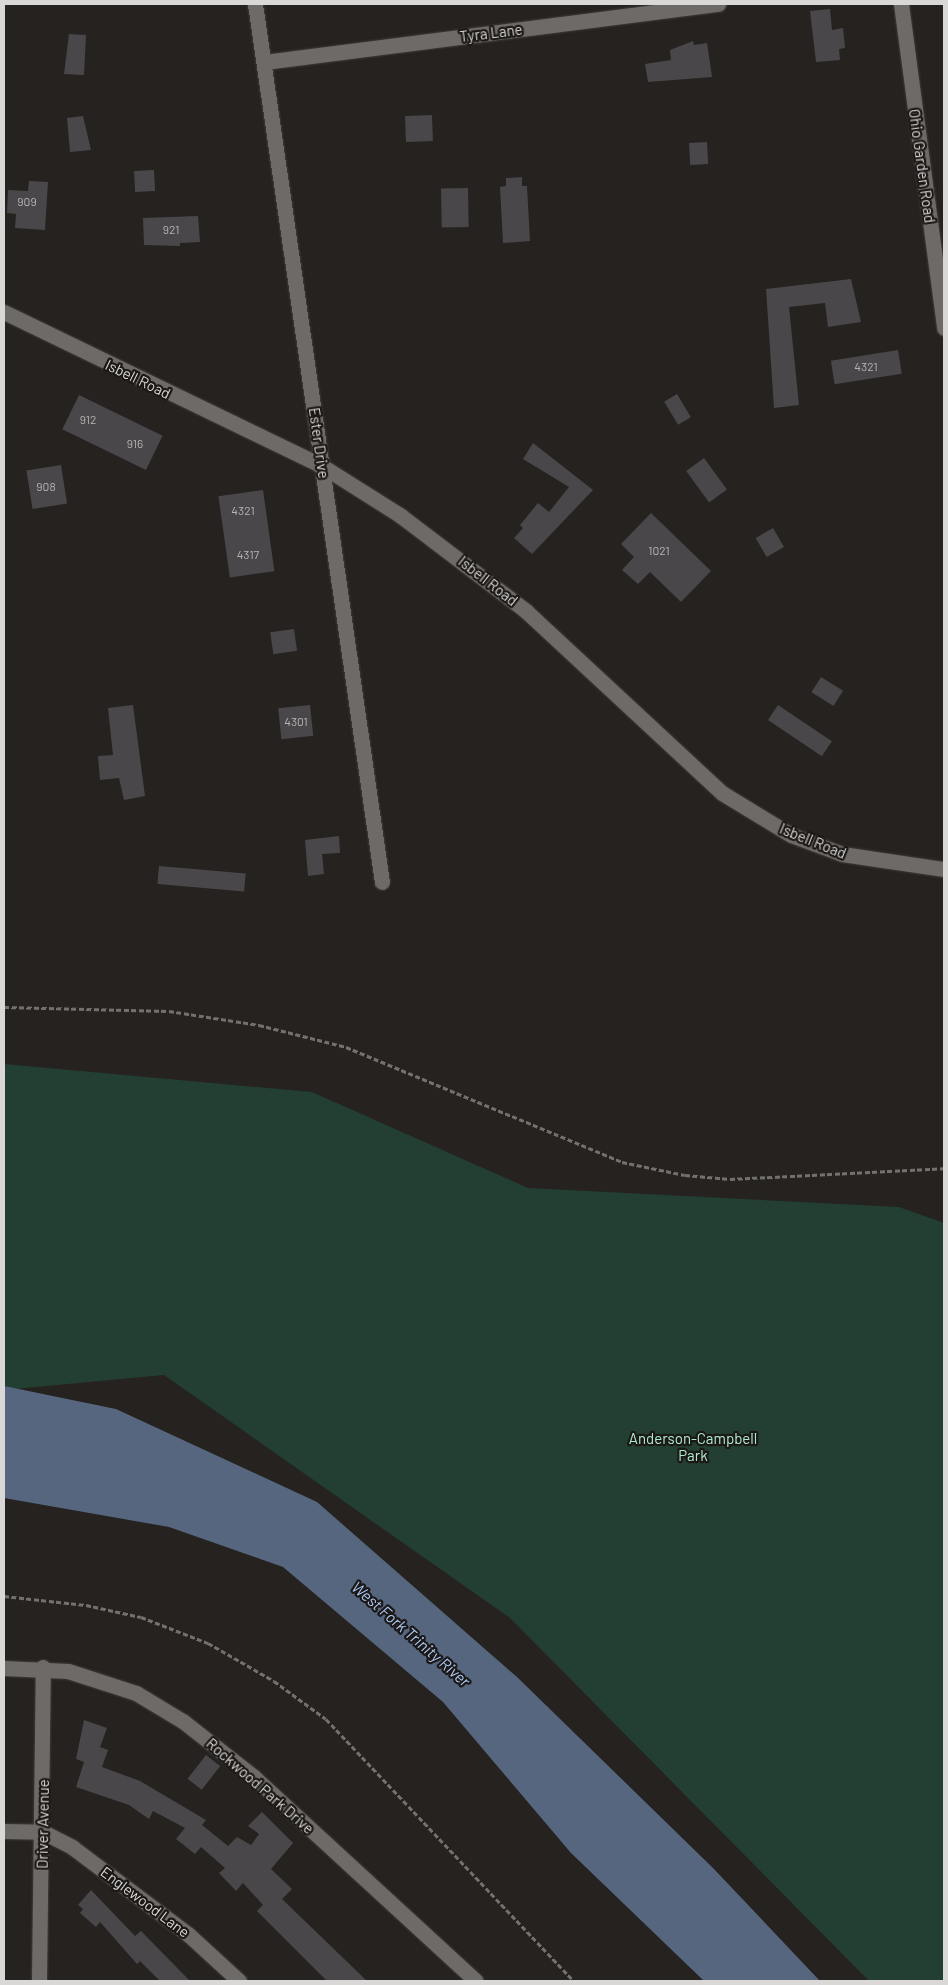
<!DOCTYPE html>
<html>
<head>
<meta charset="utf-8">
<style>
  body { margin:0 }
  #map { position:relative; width:948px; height:1985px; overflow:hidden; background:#25221f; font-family:Barlow,sans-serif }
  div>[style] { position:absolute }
  .green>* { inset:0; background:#233e32 }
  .water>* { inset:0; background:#56667f }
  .building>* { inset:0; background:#4a474a; transform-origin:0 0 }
  .path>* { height:3px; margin-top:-1.5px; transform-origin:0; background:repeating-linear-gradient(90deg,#73716e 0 5px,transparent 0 7.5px) }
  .roads { filter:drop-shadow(0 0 1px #3f3c3a) drop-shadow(0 0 1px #3f3c3a) }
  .street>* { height:15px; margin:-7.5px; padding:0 7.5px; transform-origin:7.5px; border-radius:7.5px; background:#6e6a67 }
  .secondary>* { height:15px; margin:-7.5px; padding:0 7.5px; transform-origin:7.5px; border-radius:7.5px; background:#6e6a67 }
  span { translate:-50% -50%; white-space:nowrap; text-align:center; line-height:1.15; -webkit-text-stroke:4.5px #1b1816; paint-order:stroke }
  .number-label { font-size:12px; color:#b6b4b3 }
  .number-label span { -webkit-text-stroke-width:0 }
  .street-label { font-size:15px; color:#dad8d6 }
  .park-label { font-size:15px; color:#adebcf }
  .water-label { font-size:16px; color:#abc8f8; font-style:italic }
  .frame { position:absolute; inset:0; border:5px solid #dad8d6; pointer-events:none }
</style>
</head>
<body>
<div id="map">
  <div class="green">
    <i style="clip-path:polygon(4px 1064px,312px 1092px,528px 1188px,899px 1207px,944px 1223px,944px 1981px,869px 1981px,510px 1618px,164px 1375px,4px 1390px)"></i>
  </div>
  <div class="water">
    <i style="clip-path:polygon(4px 1386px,116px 1409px,317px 1502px,517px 1677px,713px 1868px,820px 1981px,704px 1981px,571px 1853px,443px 1702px,283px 1567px,169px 1527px,4px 1498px)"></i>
  </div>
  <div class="building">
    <i style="clip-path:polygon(830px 9px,832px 30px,843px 28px,845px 48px,839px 49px,840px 60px,816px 62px,810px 11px)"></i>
    <i style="clip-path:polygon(69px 34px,86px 35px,84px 75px,64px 74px)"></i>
    <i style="clip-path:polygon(693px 41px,694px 45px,707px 43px,712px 77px,648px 82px,645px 64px,671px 60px,670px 50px)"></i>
    <i style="left:432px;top:115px;width:26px;height:27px;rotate:88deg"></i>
    <i style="clip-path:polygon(83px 116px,91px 150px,70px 152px,67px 118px)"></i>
    <i style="left:707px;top:142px;width:22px;height:18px;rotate:87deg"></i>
    <i style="left:154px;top:170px;width:21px;height:20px;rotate:87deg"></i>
    <i style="clip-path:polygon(522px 177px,522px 186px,527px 186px,530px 241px,503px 243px,500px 187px,506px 186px,506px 178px)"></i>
    <i style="clip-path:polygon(29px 181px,48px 182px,45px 230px,15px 228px,16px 214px,7px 213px,8px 190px,28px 191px)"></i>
    <i style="left:468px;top:188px;width:39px;height:27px;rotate:89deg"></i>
    <i style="clip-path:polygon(198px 216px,200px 242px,180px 243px,180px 246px,144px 245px,143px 218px)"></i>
    <i style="clip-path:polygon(851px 279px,861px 322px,828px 327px,825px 303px,789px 307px,799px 405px,774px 408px,766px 289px)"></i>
    <i style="left:898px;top:350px;width:24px;height:68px;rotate:81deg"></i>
    <i style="left:677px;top:394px;width:27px;height:15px;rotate:59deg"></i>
    <i style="left:79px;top:395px;width:93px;height:38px;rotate:26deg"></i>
    <i style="clip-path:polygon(533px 443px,593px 490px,532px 554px,514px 538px,523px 528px,520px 525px,538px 503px,549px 512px,569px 487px,523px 459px)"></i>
    <i style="left:704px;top:458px;width:39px;height:22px;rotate:54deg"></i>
    <i style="left:61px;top:465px;width:39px;height:35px;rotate:81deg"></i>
    <i style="left:263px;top:490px;width:82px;height:45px;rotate:82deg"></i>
    <i style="clip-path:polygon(651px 513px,711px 571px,681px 602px,650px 572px,638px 584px,622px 570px,634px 557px,621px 544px)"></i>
    <i style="left:773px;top:528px;width:22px;height:20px;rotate:60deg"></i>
    <i style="left:294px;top:629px;width:22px;height:24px;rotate:82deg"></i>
    <i style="left:821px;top:677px;width:26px;height:18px;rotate:32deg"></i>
    <i style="clip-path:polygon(133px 705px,145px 796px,124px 800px,119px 778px,100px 780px,98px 756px,113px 755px,108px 708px)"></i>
    <i style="left:310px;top:705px;width:31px;height:32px;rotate:84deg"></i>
    <i style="left:778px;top:705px;width:65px;height:18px;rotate:34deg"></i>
    <i style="clip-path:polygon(339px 836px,340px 853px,322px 854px,324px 874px,308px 876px,305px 840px)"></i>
    <i style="left:159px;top:866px;width:87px;height:18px;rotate:5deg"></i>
    <i style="clip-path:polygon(84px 1720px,107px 1728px,100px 1747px,108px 1750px,102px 1767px,140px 1781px,206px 1820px,202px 1825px,228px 1846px,237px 1837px,251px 1845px,259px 1834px,248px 1826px,262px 1812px,293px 1843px,271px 1869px,292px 1889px,282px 1899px,367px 1981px,327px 1981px,257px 1911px,263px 1905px,243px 1883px,236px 1891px,219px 1873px,225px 1868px,201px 1847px,195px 1854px,176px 1839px,185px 1828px,153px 1811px,149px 1819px,129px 1805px,76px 1787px,84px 1762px,76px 1759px)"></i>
    <i style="left:206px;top:1755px;width:18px;height:30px;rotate:38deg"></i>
    <i style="clip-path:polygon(91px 1890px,135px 1936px,141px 1931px,190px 1981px,160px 1981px,140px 1961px,137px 1964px,100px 1922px,96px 1927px,80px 1913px,83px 1909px,78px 1905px)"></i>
  </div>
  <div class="path">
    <i style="left:4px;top:1007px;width:165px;rotate:1.4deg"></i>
    <i style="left:169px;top:1011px;width:91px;rotate:8.8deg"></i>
    <i style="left:259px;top:1025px;width:90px;rotate:14.2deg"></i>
    <i style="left:346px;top:1047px;width:299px;rotate:22.6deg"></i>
    <i style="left:622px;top:1162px;width:64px;rotate:11.7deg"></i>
    <i style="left:685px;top:1175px;width:45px;rotate:5.1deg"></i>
    <i style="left:730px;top:1179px;width:214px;rotate:-2.9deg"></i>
    <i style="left:4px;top:1596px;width:82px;rotate:6.3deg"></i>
    <i style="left:86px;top:1605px;width:56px;rotate:12.3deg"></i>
    <i style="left:141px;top:1617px;width:72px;rotate:21.2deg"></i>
    <i style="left:208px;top:1643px;width:76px;rotate:29.9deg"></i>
    <i style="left:274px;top:1681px;width:64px;rotate:36.2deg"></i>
    <i style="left:326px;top:1719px;width:361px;rotate:46.6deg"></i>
  </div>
  <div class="roads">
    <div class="street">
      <i style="left:255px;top:4px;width:887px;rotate:81.77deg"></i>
      <i style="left:264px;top:62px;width:458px;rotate:-7.3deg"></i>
      <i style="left:4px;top:1668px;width:64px;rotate:2.7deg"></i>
      <i style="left:68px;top:1671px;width:71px;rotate:17.9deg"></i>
      <i style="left:136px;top:1693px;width:56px;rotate:31.1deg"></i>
      <i style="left:184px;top:1722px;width:89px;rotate:38.2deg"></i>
      <i style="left:254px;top:1777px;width:301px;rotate:42.6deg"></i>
      <i style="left:4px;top:1831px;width:39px;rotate:1deg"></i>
      <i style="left:43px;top:1832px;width:33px;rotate:27deg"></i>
      <i style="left:72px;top:1847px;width:146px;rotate:36.9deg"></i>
      <i style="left:189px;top:1935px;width:68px;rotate:42.6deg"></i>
      <i style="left:39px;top:1981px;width:314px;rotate:-89.3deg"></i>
    </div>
    <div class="secondary">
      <i style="left:901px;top:4px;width:327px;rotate:82.4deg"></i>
      <i style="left:4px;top:312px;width:353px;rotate:25.8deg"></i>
      <i style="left:322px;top:466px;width:93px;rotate:32.3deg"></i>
      <i style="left:401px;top:516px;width:157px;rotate:37.2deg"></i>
      <i style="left:526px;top:611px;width:267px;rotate:42.9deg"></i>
      <i style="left:722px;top:793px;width:81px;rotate:31.3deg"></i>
      <i style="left:791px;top:835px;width:54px;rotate:20.4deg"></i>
      <i style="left:842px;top:854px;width:103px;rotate:8.4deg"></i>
    </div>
  </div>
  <div class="number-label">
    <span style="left:27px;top:202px">909</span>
    <span style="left:171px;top:230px">921</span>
    <span style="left:866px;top:367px">4321</span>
    <span style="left:88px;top:420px">912</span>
    <span style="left:135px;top:444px">916</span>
    <span style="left:46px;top:487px">908</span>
    <span style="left:243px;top:511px">4321</span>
    <span style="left:659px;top:551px">1021</span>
    <span style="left:248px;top:555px">4317</span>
    <span style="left:296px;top:722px">4301</span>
  </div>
  <div class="street-label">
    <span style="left:491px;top:33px;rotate:-7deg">Tyra Lane</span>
    <span style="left:922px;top:166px;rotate:82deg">Ohio Garden Road</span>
    <span style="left:138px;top:379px;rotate:26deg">Isbell Road</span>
    <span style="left:319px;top:443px;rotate:82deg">Ester Drive</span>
    <span style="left:488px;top:581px;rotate:38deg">Isbell Road</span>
    <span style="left:813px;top:841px;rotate:22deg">Isbell Road</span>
    <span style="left:260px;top:1786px;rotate:41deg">Rockwood Park Drive</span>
    <span style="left:43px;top:1824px;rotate:-89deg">Driver Avenue</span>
    <span style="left:145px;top:1902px;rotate:37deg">Englewood Lane</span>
  </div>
  <div class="park-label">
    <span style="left:693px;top:1447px">Anderson-Campbell<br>Park</span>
  </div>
  <div class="water-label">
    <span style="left:411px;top:1634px;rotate:41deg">West Fork Trinity River</span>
  </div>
  <div class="frame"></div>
</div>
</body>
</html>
